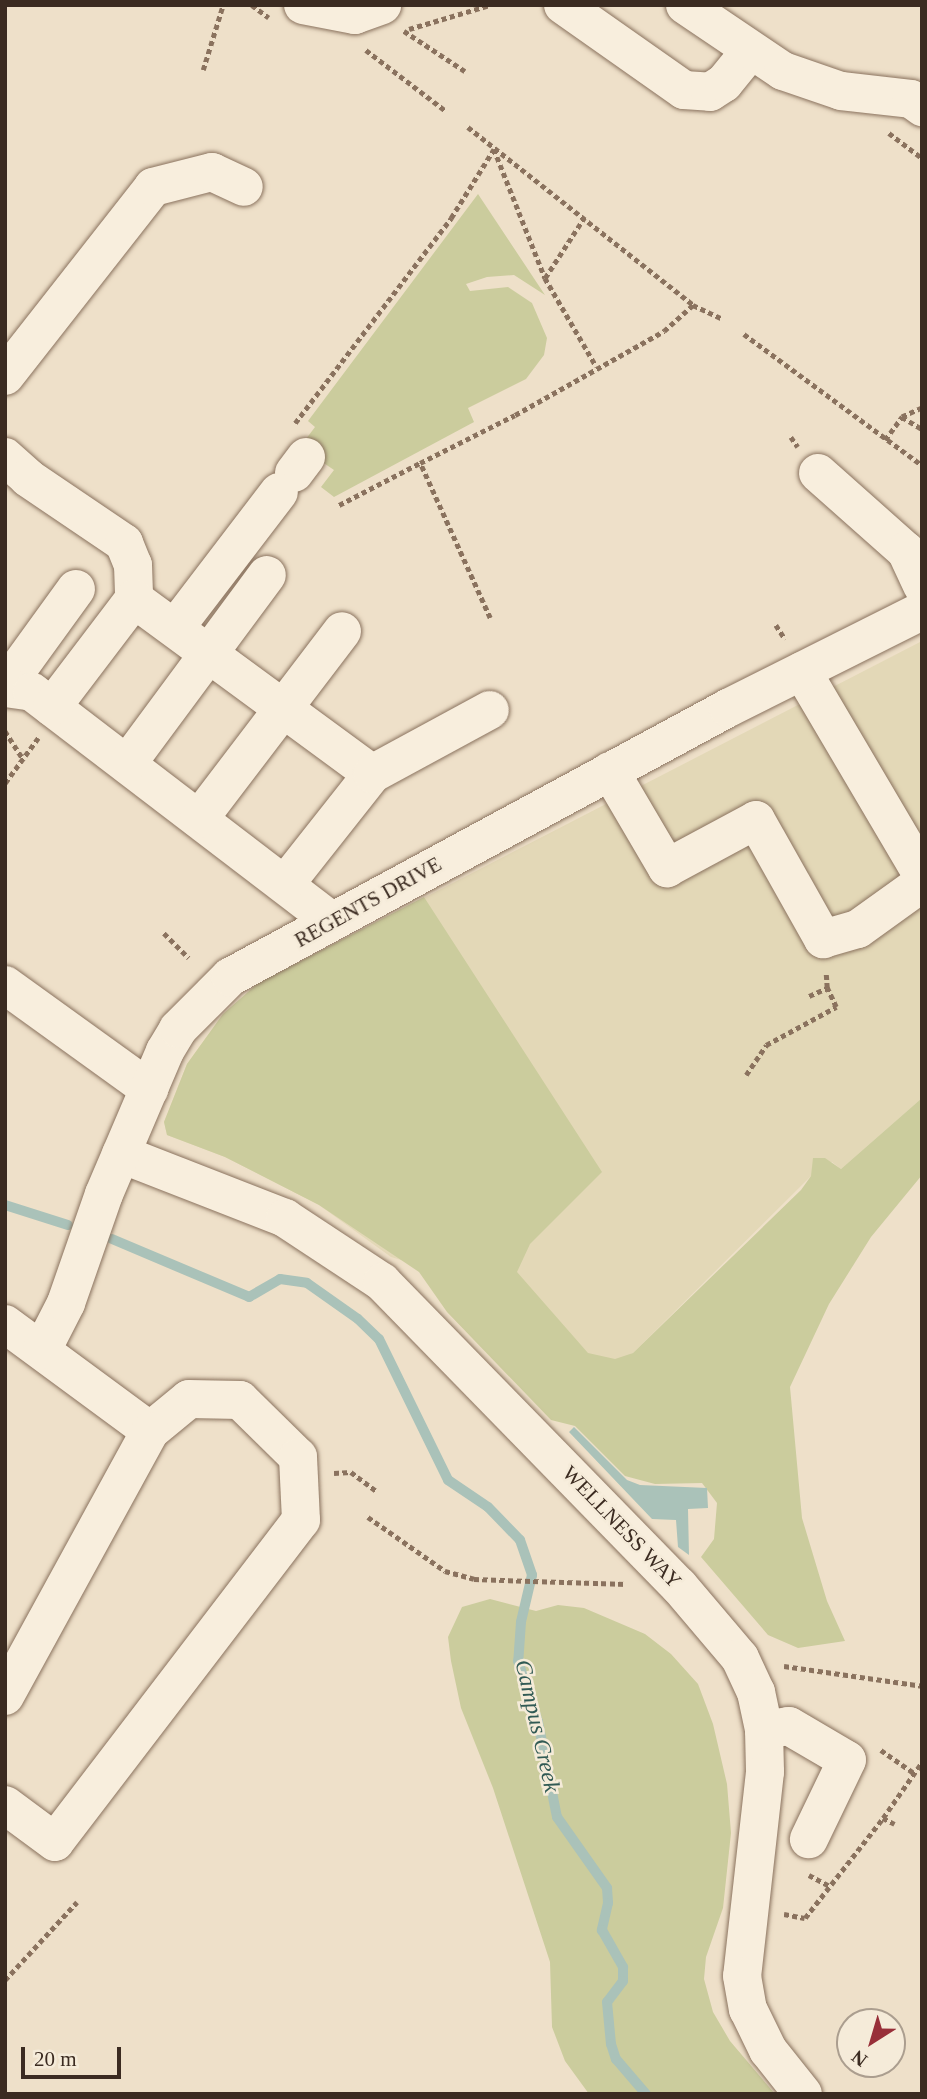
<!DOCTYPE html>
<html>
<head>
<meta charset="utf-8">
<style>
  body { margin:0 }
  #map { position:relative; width:927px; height:2099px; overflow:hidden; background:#eee0c9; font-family:"Times New Roman",serif }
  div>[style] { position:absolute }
  .farmland>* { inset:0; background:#e3d8b7 }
  .green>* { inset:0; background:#cbcc9d }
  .water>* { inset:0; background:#aac2b9 }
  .stream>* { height:10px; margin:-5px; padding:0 5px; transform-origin:5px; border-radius:5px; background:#aac2b9 }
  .path>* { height:4.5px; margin-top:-2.25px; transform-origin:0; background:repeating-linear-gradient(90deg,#8a725e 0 5px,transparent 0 8.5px) }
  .roads { filter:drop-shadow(0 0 2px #8a725e) drop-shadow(0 0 2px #8a725e) }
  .minor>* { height:38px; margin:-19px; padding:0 19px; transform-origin:19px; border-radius:19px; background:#f8eedd }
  span { translate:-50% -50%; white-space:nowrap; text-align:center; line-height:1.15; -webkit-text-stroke:5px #f5ebd9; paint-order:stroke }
  .street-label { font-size:21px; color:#3b2b21 }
  .water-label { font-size:23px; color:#315a54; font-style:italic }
  .frame { position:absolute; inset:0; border:7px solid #3b2b21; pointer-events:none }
  .north { position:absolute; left:836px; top:2008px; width:70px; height:70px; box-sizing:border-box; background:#f5ebd9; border:2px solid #ab9e8f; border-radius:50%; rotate:217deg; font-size:19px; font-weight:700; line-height:28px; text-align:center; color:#3b2b21 }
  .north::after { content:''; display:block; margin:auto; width:24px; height:32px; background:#982f39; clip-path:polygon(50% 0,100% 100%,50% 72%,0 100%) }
  .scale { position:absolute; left:21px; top:2047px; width:100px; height:32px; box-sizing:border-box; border:4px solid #3b2b21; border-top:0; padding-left:9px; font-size:21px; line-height:24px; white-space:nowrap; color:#3b2b21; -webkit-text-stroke:5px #f5ebd9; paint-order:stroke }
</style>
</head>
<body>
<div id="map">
  <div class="farmland">
    <i style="clip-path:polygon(922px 641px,922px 1098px,841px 1169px,832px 1162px,811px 1176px,633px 1353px,620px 1359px,612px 1395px,505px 1291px,391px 1257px,319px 1205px,225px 1157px,167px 1135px,164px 1122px,187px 1064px,223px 1014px,257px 984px)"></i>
  </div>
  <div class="green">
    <i style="clip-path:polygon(478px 194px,545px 295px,514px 275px,487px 277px,466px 284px,470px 291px,508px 287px,532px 303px,547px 338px,544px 355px,526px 379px,468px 408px,474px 422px,334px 497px,321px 487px,334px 470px,300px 447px,315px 427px,308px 421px)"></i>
    <i style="clip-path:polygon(424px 897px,602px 1172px,530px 1244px,517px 1272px,588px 1353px,615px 1359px,633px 1353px,801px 1190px,811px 1176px,813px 1158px,825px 1158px,841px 1169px,922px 1098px,922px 1175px,871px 1237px,829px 1304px,790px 1387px,802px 1518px,827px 1601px,845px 1641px,798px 1648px,768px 1635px,701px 1557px,714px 1539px,717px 1503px,702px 1483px,655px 1484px,625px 1476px,575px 1426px,551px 1420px,447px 1312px,419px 1272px,319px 1205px,225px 1157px,167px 1135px,164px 1122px,187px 1064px,223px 1014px,257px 984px)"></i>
    <i style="clip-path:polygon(490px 1599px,536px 1611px,558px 1605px,584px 1608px,645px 1634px,671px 1654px,698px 1684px,713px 1724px,727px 1784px,731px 1833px,723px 1908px,706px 1957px,704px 1979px,713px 2012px,730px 2041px,775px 2094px,589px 2094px,565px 2061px,552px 2027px,550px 1962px,493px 1788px,461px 1708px,451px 1661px,448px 1637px,462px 1607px)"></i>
  </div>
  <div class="water">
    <i style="clip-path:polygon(574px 1427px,627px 1480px,640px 1485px,707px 1488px,708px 1508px,688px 1509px,689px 1555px,678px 1547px,676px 1520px,652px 1519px,569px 1432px)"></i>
  </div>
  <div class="stream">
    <i style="left:5px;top:1205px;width:66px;rotate:17.6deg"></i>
    <i style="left:112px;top:1239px;width:149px;rotate:22.9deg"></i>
    <i style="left:249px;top:1297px;width:36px;rotate:-30deg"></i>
    <i style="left:280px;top:1279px;width:27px;rotate:8deg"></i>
    <i style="left:307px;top:1283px;width:62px;rotate:35.2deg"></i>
    <i style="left:358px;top:1319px;width:29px;rotate:44deg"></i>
    <i style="left:379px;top:1339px;width:157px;rotate:63.9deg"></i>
    <i style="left:448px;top:1480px;width:48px;rotate:34deg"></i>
    <i style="left:488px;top:1507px;width:46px;rotate:45.9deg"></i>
    <i style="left:520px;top:1540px;width:37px;rotate:71deg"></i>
    <i style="left:532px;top:1575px;width:48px;rotate:103.2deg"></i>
    <i style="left:521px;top:1622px;width:39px;rotate:94deg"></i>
    <i style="left:518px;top:1661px;width:64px;rotate:71.8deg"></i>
    <i style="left:538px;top:1722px;width:97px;rotate:78.7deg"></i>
    <i style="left:557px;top:1817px;width:87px;rotate:54.8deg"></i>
    <i style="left:607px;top:1888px;width:15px;rotate:86deg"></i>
    <i style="left:608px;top:1903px;width:28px;rotate:103deg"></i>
    <i style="left:602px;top:1930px;width:43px;rotate:60.4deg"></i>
    <i style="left:623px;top:1967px;width:14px;rotate:90deg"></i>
    <i style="left:623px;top:1981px;width:26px;rotate:127deg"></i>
    <i style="left:607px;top:2002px;width:42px;rotate:84.6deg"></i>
    <i style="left:611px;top:2044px;width:16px;rotate:72deg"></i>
    <i style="left:616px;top:2059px;width:46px;rotate:49.4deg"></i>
  </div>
  <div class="path">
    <i style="left:252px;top:5px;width:21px;rotate:37deg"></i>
    <i style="left:409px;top:29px;width:84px;rotate:-16.5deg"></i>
    <i style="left:404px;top:31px;width:73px;rotate:33.3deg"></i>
    <i style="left:366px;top:50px;width:101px;rotate:37.3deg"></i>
    <i style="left:203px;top:70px;width:68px;rotate:-72.9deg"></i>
    <i style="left:468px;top:127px;width:287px;rotate:38.3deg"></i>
    <i style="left:693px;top:305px;width:33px;rotate:25deg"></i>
    <i style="left:889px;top:133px;width:41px;rotate:37.1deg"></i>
    <i style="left:494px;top:149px;width:139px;rotate:68.4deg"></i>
    <i style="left:545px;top:278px;width:102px;rotate:59.9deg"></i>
    <i style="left:545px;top:278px;width:72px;rotate:-57deg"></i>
    <i style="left:744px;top:334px;width:221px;rotate:36.4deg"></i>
    <i style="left:922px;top:408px;width:22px;rotate:156deg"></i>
    <i style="left:902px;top:417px;width:23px;rotate:31deg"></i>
    <i style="left:295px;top:423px;width:258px;rotate:-52.7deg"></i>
    <i style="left:451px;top:218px;width:81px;rotate:-58.1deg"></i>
    <i style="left:791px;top:437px;width:12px;rotate:55deg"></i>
    <i style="left:885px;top:440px;width:29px;rotate:-54deg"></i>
    <i style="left:339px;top:505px;width:91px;rotate:-27.4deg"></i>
    <i style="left:490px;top:618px;width:170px;rotate:-114.3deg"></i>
    <i style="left:420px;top:463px;width:106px;rotate:-26.8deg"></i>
    <i style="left:515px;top:415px;width:171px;rotate:-29.4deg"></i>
    <i style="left:664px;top:331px;width:39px;rotate:-42deg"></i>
    <i style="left:776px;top:625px;width:17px;rotate:57deg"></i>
    <i style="left:5px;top:731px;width:33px;rotate:57deg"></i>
    <i style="left:5px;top:783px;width:56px;rotate:-53.7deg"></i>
    <i style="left:164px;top:933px;width:35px;rotate:45deg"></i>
    <i style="left:809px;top:996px;width:20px;rotate:-24deg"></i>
    <i style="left:827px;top:988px;width:16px;rotate:-94deg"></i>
    <i style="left:746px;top:1075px;width:36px;rotate:-56deg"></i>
    <i style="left:766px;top:1045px;width:80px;rotate:-28.5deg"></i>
    <i style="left:836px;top:1007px;width:21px;rotate:-115deg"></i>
    <i style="left:334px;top:1473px;width:17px;rotate:-3deg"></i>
    <i style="left:351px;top:1472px;width:31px;rotate:37deg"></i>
    <i style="left:368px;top:1517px;width:94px;rotate:35deg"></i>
    <i style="left:445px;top:1571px;width:30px;rotate:15deg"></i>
    <i style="left:474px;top:1579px;width:153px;rotate:1.9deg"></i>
    <i style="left:784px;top:1666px;width:139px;rotate:8.2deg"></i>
    <i style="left:881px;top:1750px;width:40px;rotate:34.9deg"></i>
    <i style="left:883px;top:1818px;width:68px;rotate:-55.1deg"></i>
    <i style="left:809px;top:1875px;width:24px;rotate:28deg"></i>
    <i style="left:784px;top:1914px;width:21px;rotate:11deg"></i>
    <i style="left:805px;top:1918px;width:127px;rotate:-52deg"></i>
    <i style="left:883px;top:1818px;width:13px;rotate:27deg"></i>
    <i style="left:5px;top:1980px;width:106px;rotate:-47.3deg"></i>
  </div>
  <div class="roads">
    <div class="minor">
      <i style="left:303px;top:5px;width:53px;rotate:10.9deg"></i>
      <i style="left:355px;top:15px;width:29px;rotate:-20deg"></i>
      <i style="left:563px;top:5px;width:148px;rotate:35.1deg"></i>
      <i style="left:684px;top:90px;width:26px;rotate:4deg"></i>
      <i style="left:710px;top:92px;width:17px;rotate:-33deg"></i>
      <i style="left:724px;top:83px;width:41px;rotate:-50.9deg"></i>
      <i style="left:685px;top:5px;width:118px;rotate:34deg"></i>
      <i style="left:783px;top:71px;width:61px;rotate:19deg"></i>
      <i style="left:841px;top:91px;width:70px;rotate:6.5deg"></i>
      <i style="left:911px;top:99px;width:14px;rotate:36deg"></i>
      <i style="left:5px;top:376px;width:240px;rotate:-51.9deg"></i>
      <i style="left:153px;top:187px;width:61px;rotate:-14.3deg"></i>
      <i style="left:212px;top:172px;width:35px;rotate:25deg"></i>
      <i style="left:5px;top:457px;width:31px;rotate:42deg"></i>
      <i style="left:28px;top:478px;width:116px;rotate:34.1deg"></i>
      <i style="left:124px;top:543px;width:24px;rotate:68deg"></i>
      <i style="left:133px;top:565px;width:34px;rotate:88deg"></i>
      <i style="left:294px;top:473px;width:20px;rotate:-53deg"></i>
      <i style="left:818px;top:473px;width:118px;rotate:41.6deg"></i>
      <i style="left:906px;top:551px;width:38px;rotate:65deg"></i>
      <i style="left:175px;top:628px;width:171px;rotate:-52.6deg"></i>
      <i style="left:802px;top:671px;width:237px;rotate:59.5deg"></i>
      <i style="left:5px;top:687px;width:121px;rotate:-54.1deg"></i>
      <i style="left:5px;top:688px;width:27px;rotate:8deg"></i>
      <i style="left:32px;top:692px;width:377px;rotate:37.4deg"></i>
      <i style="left:52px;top:707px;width:136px;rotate:-52.8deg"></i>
      <i style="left:134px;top:599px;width:295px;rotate:36.3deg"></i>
      <i style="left:127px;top:764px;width:235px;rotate:-53.5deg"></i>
      <i style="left:610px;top:771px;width:113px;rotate:59.6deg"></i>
      <i style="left:667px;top:868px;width:101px;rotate:-28.3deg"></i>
      <i style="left:756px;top:820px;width:137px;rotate:60.6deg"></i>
      <i style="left:823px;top:939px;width:36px;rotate:-16deg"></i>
      <i style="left:858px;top:929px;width:79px;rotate:-35.7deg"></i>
      <i style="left:199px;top:819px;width:236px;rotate:-52.7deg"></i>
      <i style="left:286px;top:883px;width:139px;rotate:-51.7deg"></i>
      <i style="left:372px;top:774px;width:134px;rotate:-28.5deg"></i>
      <i style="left:5px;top:985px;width:178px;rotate:35.8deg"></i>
      <i style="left:121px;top:1154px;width:176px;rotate:21.3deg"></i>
      <i style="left:285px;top:1218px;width:116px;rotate:33.4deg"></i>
      <i style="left:382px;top:1282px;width:425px;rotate:45.7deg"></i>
      <i style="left:679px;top:1586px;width:94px;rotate:49.7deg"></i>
      <i style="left:740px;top:1658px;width:38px;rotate:65deg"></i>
      <i style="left:756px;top:1692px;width:39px;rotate:78deg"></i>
      <i style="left:764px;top:1730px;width:42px;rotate:88.6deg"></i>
      <i style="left:765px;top:1772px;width:205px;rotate:96.4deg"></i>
      <i style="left:742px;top:1976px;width:34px;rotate:80deg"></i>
      <i style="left:748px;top:2009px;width:46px;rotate:64deg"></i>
      <i style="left:768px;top:2050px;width:56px;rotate:51.5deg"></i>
      <i style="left:5px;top:1324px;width:180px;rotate:36.4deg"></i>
      <i style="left:150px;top:1431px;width:50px;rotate:-39.4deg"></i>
      <i style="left:189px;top:1399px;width:51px;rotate:1.1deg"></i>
      <i style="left:240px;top:1400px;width:81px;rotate:44.5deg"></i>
      <i style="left:298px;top:1457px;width:63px;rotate:87.3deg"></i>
      <i style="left:301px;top:1520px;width:405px;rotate:127.4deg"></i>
      <i style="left:55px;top:1842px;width:62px;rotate:-143.5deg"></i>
      <i style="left:42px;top:1350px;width:53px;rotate:-62.9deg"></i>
      <i style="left:66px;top:1303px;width:115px;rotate:-70.8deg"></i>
      <i style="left:104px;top:1194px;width:155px;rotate:-66.9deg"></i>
      <i style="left:165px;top:1051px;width:26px;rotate:-59deg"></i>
      <i style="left:178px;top:1029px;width:74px;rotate:-45deg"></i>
      <i style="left:230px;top:977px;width:566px;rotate:-28.38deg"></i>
      <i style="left:728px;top:708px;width:217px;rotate:-26.6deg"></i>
      <i style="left:5px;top:1696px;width:302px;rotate:-61.3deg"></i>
      <i style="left:764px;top:1730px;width:25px;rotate:-9deg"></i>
      <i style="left:789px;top:1726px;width:67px;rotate:30.4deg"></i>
      <i style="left:847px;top:1760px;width:88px;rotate:115.7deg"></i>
    </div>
  </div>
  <div class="street-label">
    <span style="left:368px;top:902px;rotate:-29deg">REGENTS DRIVE</span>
    <span style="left:622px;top:1527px;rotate:46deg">WELLNESS WAY</span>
  </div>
  <div class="water-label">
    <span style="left:537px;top:1726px;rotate:77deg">Campus Creek</span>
  </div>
  <div class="frame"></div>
  <div class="north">N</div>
  <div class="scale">20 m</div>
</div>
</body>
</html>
